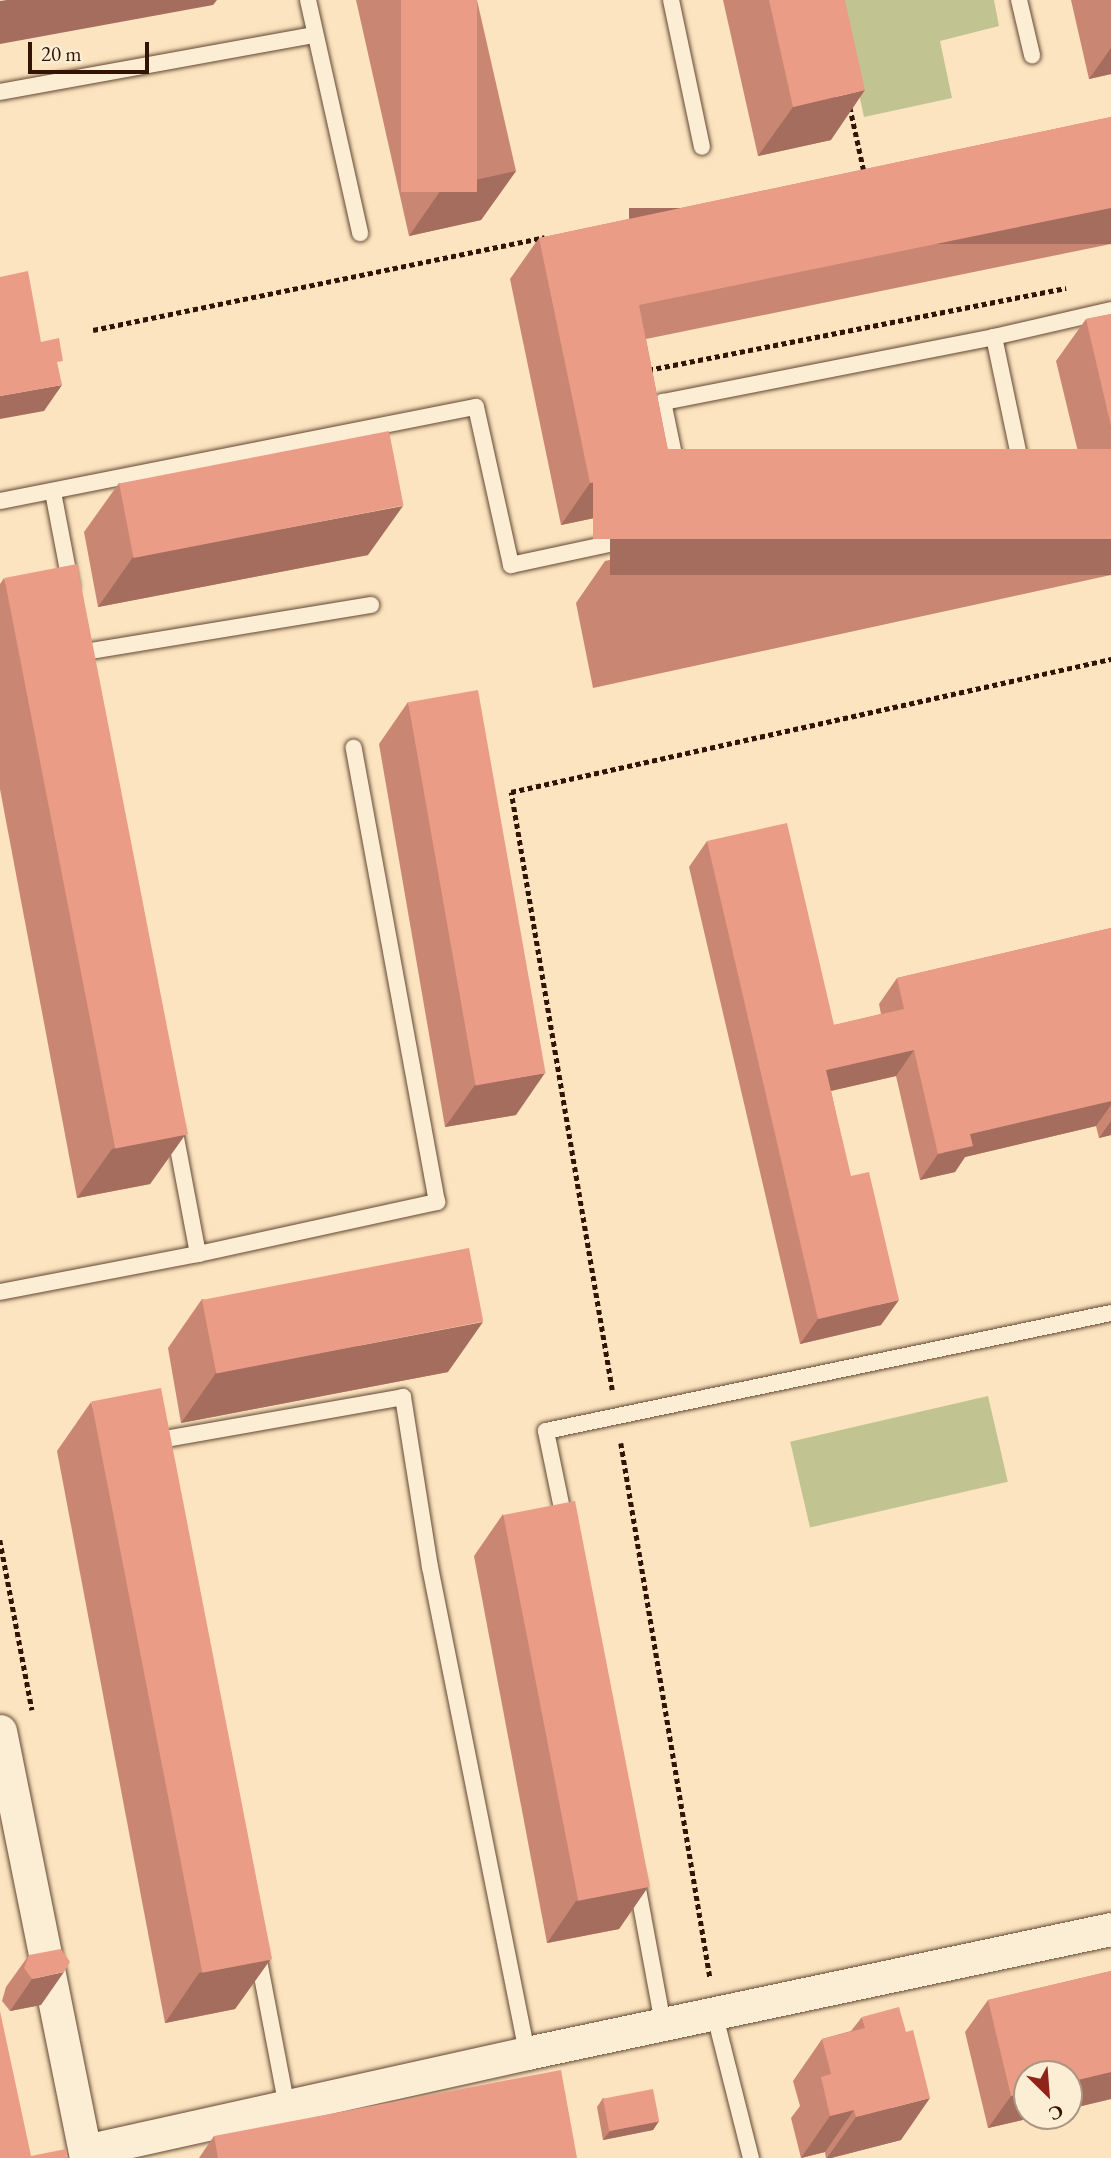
<!DOCTYPE html>
<html>
<head>
<meta charset="utf-8">
<style>
  body { margin:0 }
  #map { position:relative; width:1111px; height:2158px; overflow:hidden; background:#fbe4bf; font-family:"EB Garamond",serif }
  div>[style] { position:absolute }
  .green>* { inset:0; background:#c1c390; transform-origin:0 0 }
  .path>* { height:4.5px; margin-top:-2.25px; transform-origin:0; background:repeating-linear-gradient(90deg,#321304 0 5px,transparent 0 8.5px) }
  .roads { filter:drop-shadow(0 0 2px #644733) drop-shadow(0 0 2px #644733) }
  .service>* { height:16px; margin:-8px; padding:0 8px; transform-origin:8px; border-radius:8px; background:#fcedd5 }
  .minor>* { height:33px; margin:-16.5px; padding:0 16.5px; transform-origin:16.5px; border-radius:16.5px; background:#fcedd5 }
  .wall>* { inset:0; background:#c98673 }
  .shaded-wall>* { inset:0; background:#a46d5e; transform-origin:0 0 }
  .building>* { inset:0; background:#ea9c86; transform-origin:0 0 }
  span { translate:-50% -50%; white-space:nowrap; text-align:center; line-height:1.15; -webkit-text-stroke:5px #fcedd5; paint-order:stroke }
  .north { position:absolute; left:1013px; top:2060px; width:70px; height:70px; box-sizing:border-box; background:#fcedd5; border:2px solid #ab9681; border-radius:50%; rotate:155deg; font-size:19px; font-weight:700; line-height:28px; text-align:center; color:#321304 }
  .north::after { content:''; display:block; margin:auto; width:24px; height:32px; background:#8f2418; clip-path:polygon(50% 0,100% 100%,50% 72%,0 100%) }
  .scale { position:absolute; left:28px; top:42px; width:121px; height:32px; box-sizing:border-box; border:4px solid #321304; border-top:0; padding-left:9px; font-size:21px; line-height:24px; white-space:nowrap; color:#321304; -webkit-text-stroke:5px #fcedd5; paint-order:stroke }
</style>
</head>
<body>
<div id="map">
  <div class="green">
    <i style="clip-path:polygon(839px 0,994px 0,999px 26px,940px 41px,952px 98px,864px 117px)"></i>
    <i style="left:988px;top:1396px;width:88px;height:203px;rotate:77deg"></i>
  </div>
  <div class="path">
    <i style="left:850px;top:107px;width:66px;rotate:77.7deg"></i>
    <i style="left:93px;top:330px;width:461px;rotate:-11.6deg"></i>
    <i style="left:648px;top:370px;width:426px;rotate:-11.1deg"></i>
    <i style="left:612px;top:1390px;width:606px;rotate:-99.59deg"></i>
    <i style="left:511px;top:792px;width:615px;rotate:-12.5deg"></i>
    <i style="left:621px;top:1443px;width:541px;rotate:80.54deg"></i>
    <i style="left:0;top:1540px;width:173px;rotate:79.3deg"></i>
  </div>
  <div class="roads">
    <div class="service">
      <i style="left:308px;top:0;width:239px;rotate:77.4deg"></i>
      <i style="left:671px;top:0;width:150px;rotate:78.1deg"></i>
      <i style="left:1019px;top:0;width:57px;rotate:76.7deg"></i>
      <i style="left:0;top:92px;width:320px;rotate:-10.3deg"></i>
      <i style="left:994px;top:337px;width:126px;rotate:78.1deg"></i>
      <i style="left:1020px;top:460px;width:338px;rotate:168.6deg"></i>
      <i style="left:689px;top:527px;width:128px;rotate:-101.7deg"></i>
      <i style="left:663px;top:402px;width:337px;rotate:-11.1deg"></i>
      <i style="left:994px;top:337px;width:120px;rotate:-13deg"></i>
      <i style="left:53px;top:492px;width:96px;rotate:79.2deg"></i>
      <i style="left:0;top:501px;width:485px;rotate:-11.2deg"></i>
      <i style="left:476px;top:407px;width:162px;rotate:77.5deg"></i>
      <i style="left:511px;top:565px;width:182px;rotate:-12.1deg"></i>
      <i style="left:84px;top:652px;width:291px;rotate:-9.3deg"></i>
      <i style="left:198px;top:1254px;width:245px;rotate:-12.3deg"></i>
      <i style="left:437px;top:1202px;width:462px;rotate:-100.4deg"></i>
      <i style="left:0;top:1292px;width:202px;rotate:-10.9deg"></i>
      <i style="left:198px;top:1254px;width:129px;rotate:-100.7deg"></i>
      <i style="left:155px;top:1445px;width:4px;rotate:-104deg"></i>
      <i style="left:154px;top:1441px;width:253px;rotate:-10deg"></i>
      <i style="left:403px;top:1397px;width:172px;rotate:81deg"></i>
      <i style="left:430px;top:1567px;width:496px;rotate:78.7deg"></i>
      <i style="left:565px;top:1523px;width:94px;rotate:-101.7deg"></i>
      <i style="left:546px;top:1431px;width:577px;rotate:-11.8deg"></i>
      <i style="left:636px;top:1878px;width:148px;rotate:79.5deg"></i>
      <i style="left:257px;top:1950px;width:160px;rotate:79.2deg"></i>
      <i style="left:714px;top:2012px;width:151px;rotate:75.8deg"></i>
    </div>
    <div class="minor">
      <i style="left:0;top:1731px;width:436px;rotate:78.6deg"></i>
      <i style="left:85px;top:2151px;width:453px;rotate:-12.5deg"></i>
      <i style="left:527px;top:2053px;width:597px;rotate:-11.99deg"></i>
    </div>
  </div>
  <div class="wall">
    <i style="clip-path:polygon(356px 0,477px 0,516px 171px,481px 220px,409px 236px)"></i>
    <i style="clip-path:polygon(723px 0,845px 0,831px 140px,758px 156px)"></i>
    <i style="clip-path:polygon(1071px 0,1111px 0,1111px 74px,1089px 79px)"></i>
    <i style="clip-path:polygon(1111px 117px,1111px 244px,646px 339px,671px 466px,642px 508px,561px 525px,510px 279px,539px 238px)"></i>
    <i style="clip-path:polygon(1111px 314px,1111px 575px,593px 688px,576px 603px,605px 561px,1079px 456px,1056px 361px,1086px 319px)"></i>
    <i style="clip-path:polygon(119px 483px,368px 555px,98px 607px,84px 532px)"></i>
    <i style="clip-path:polygon(4px 578px,185px 1135px,150px 1184px,77px 1198px,0 789px,0 584px)"></i>
    <i style="clip-path:polygon(408px 702px,516px 1115px,445px 1127px,379px 744px)"></i>
    <i style="clip-path:polygon(707px 841px,834px 1025px,881px 1014px,879px 1004px,897px 978px,1111px 928px,1111px 1135px,1099px 1138px,1096px 1126px,965px 1157px,955px 1172px,920px 1180px,896px 1076px,831px 1091px,881px 1325px,800px 1344px,689px 867px)"></i>
    <i style="clip-path:polygon(202px 1299px,448px 1372px,181px 1423px,168px 1348px)"></i>
    <i style="clip-path:polygon(91px 1402px,270px 1960px,235px 2009px,165px 2023px,57px 1451px)"></i>
    <i style="clip-path:polygon(503px 1514px,648px 1887px,619px 1929px,547px 1943px,474px 1556px)"></i>
    <i style="clip-path:polygon(29px 1955px,41px 2005px,10px 2011px,2px 2001px,6px 1987px)"></i>
    <i style="clip-path:polygon(1111px 1971px,1111px 2099px,988px 2128px,965px 2032px,988px 2000px)"></i>
    <i style="clip-path:polygon(862px 2017px,901px 2140px,831px 2158px,826px 2158px,825px 2152px,801px 2158px,791px 2118px,800px 2106px,793px 2081px,822px 2039px,851px 2031px)"></i>
    <i style="clip-path:polygon(603px 2098px,659px 2121px,653px 2130px,603px 2140px,597px 2107px)"></i>
    <i style="clip-path:polygon(214px 2136px,577px 2158px,199px 2158px)"></i>
  </div>
  <div class="shaded-wall">
    <i style="clip-path:polygon(7px 0,217px 0,213px 5px,0 44px,0 1px)"></i>
    <i style="clip-path:polygon(1111px 48px,1111px 74px,1089px 79px)"></i>
    <i style="clip-path:polygon(865px 90px,831px 140px,758px 156px,793px 107px)"></i>
    <i style="clip-path:polygon(516px 171px,481px 220px,409px 236px,443px 187px)"></i>
    <i style="left:1111px;top:208px;width:36px;height:482px;rotate:90deg"></i>
    <i style="clip-path:polygon(62px 385px,44px 411px,0 419px,0 396px)"></i>
    <i style="clip-path:polygon(671px 466px,642px 508px,561px 525px,590px 483px)"></i>
    <i style="clip-path:polygon(403px 506px,368px 555px,98px 607px,133px 557px)"></i>
    <i style="left:1111px;top:539px;width:36px;height:501px;rotate:90deg"></i>
    <i style="clip-path:polygon(914px 1050px,896px 1076px,808px 1096px,826px 1070px)"></i>
    <i style="clip-path:polygon(545px 1073px,516px 1115px,445px 1127px,475px 1085px)"></i>
    <i style="clip-path:polygon(1111px 1101px,1111px 1105px,1096px 1126px,965px 1157px,955px 1172px,920px 1180px,938px 1154px,970px 1134px)"></i>
    <i style="clip-path:polygon(1111px 1121px,1111px 1135px,1099px 1138px)"></i>
    <i style="clip-path:polygon(185px 1135px,150px 1184px,77px 1198px,112px 1149px)"></i>
    <i style="clip-path:polygon(899px 1300px,881px 1325px,800px 1344px,818px 1319px)"></i>
    <i style="clip-path:polygon(483px 1322px,448px 1372px,181px 1423px,216px 1373px)"></i>
    <i style="clip-path:polygon(648px 1887px,619px 1929px,547px 1943px,576px 1901px)"></i>
    <i style="clip-path:polygon(270px 1960px,235px 2009px,165px 2023px,199px 1973px)"></i>
    <i style="clip-path:polygon(64px 1972px,41px 2005px,10px 2011px,32px 1979px)"></i>
    <i style="clip-path:polygon(1111px 2072px,1111px 2099px,1069px 2109px,1069px 2082px)"></i>
    <i style="clip-path:polygon(1027px 2092px,1027px 2116px,1040px 2116px,988px 2128px,1011px 2096px)"></i>
    <i style="clip-path:polygon(930px 2098px,901px 2140px,831px 2158px,827px 2158px,856px 2117px)"></i>
    <i style="clip-path:polygon(854px 2110px,825px 2152px,801px 2158px,830px 2116px)"></i>
    <i style="clip-path:polygon(659px 2121px,653px 2130px,603px 2140px,610px 2131px)"></i>
  </div>
  <div class="building">
    <i style="left:401px;top:0;width:76px;height:192px"></i>
    <i style="clip-path:polygon(769px 0,845px 0,865px 90px,793px 107px)"></i>
    <i style="clip-path:polygon(1111px 117px,1111px 208px,639px 305px,671px 466px,590px 483px,539px 238px)"></i>
    <i style="clip-path:polygon(28px 271px,41px 342px,59px 338px,63px 361px,57px 362px,62px 385px,0 396px,0 277px)"></i>
    <i style="clip-path:polygon(1111px 314px,1111px 426px,1086px 319px)"></i>
    <i style="left:389px;top:431px;width:76px;height:275px;rotate:79deg"></i>
    <i style="left:1111px;top:449px;width:90px;height:518px;rotate:90deg"></i>
    <i style="left:77px;top:564px;width:581px;height:74px;rotate:79deg"></i>
    <i style="left:478px;top:690px;width:389px;height:71px;rotate:80deg"></i>
    <i style="clip-path:polygon(787px 823px,834px 1025px,904px 1009px,897px 978px,1111px 928px,1111px 1101px,970px 1134px,973px 1146px,938px 1154px,914px 1050px,826px 1070px,851px 1176px,869px 1172px,899px 1300px,818px 1319px,707px 841px)"></i>
    <i style="left:469px;top:1248px;width:75px;height:272px;rotate:79deg"></i>
    <i style="left:161px;top:1388px;width:582px;height:71px;rotate:79deg"></i>
    <i style="left:575px;top:1501px;width:393px;height:73px;rotate:79deg"></i>
    <i style="clip-path:polygon(61px 1949px,70px 1962px,64px 1972px,32px 1979px,24px 1968px,29px 1955px)"></i>
    <i style="clip-path:polygon(1111px 1971px,1111px 2072px,1069px 2082px,1069px 2074px,1027px 2074px,1027px 2092px,1011px 2096px,988px 2000px)"></i>
    <i style="clip-path:polygon(899px 2007px,906px 2032px,913px 2030px,930px 2098px,856px 2117px,854px 2110px,830px 2116px,821px 2077px,831px 2074px,822px 2039px,865px 2028px,862px 2017px)"></i>
    <i style="clip-path:polygon(0 2011px,31px 2156px,66px 2149px,68px 2158px,0 2158px)"></i>
    <i style="clip-path:polygon(561px 2070px,577px 2158px,218px 2158px,214px 2136px)"></i>
    <i style="left:653px;top:2089px;width:33px;height:51px;rotate:79deg"></i>
  </div>
  <div class="north">С</div>
  <div class="scale">20 m</div>
</div>
</body>
</html>
